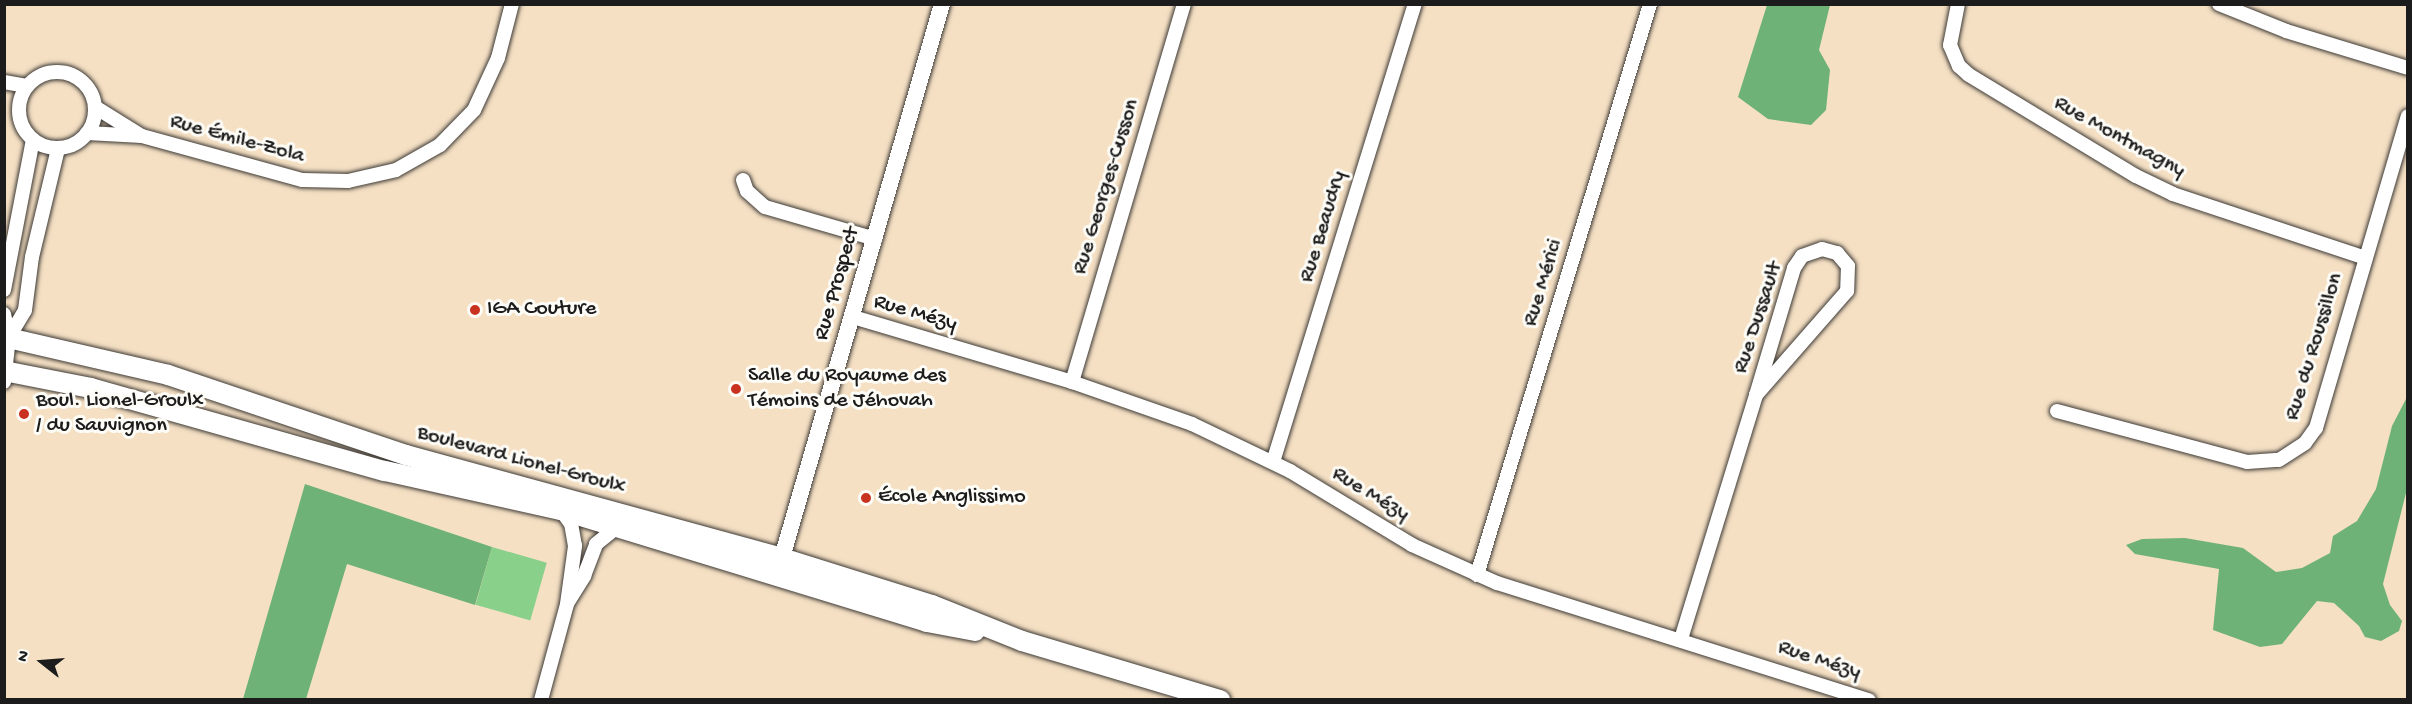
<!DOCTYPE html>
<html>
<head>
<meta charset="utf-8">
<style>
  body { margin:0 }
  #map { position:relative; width:2412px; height:704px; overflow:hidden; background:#f5e0c4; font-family:"Gochi Hand",sans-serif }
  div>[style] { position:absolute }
  .green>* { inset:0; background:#89d08b; transform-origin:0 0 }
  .forest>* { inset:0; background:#6eb277 }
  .roads { filter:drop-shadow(0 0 2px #3d3935) drop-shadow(0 0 2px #3d3935) }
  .minor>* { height:14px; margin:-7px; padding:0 7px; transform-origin:7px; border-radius:7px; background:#fff }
  .minor>.ring { margin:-7px; padding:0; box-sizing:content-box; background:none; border:14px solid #fff; border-radius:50% }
  .tertiary>* { height:16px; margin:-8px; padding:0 8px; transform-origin:8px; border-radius:8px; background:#fff }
  .secondary>* { height:20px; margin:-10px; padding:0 10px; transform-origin:10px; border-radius:10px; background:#fff }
  .dots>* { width:16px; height:16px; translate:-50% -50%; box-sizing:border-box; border:3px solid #fdfcf7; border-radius:50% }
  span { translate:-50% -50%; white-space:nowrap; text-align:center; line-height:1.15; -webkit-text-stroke:6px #fdfcf7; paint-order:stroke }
  .street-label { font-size:22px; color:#1c1c1c }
  .poi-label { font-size:22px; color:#1c1c1c }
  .left { translate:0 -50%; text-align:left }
  .frame { position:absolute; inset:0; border:6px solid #1c1c1c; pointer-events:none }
  .north { position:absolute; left:12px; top:632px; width:60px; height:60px; -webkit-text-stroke:4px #fdfcf7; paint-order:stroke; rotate:287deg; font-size:16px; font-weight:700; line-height:24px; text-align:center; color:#1c1c1c }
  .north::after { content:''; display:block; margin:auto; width:21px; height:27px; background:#1c1c1c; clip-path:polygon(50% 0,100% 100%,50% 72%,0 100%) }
</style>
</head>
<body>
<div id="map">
  <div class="green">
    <i style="left:492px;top:547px;width:57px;height:60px;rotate:16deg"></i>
  </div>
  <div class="forest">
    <i style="clip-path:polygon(1767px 5px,1830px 5px,1819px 50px,1830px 70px,1826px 110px,1811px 125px,1768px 119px,1738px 97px)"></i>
    <i style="clip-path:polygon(2407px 397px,2407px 489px,2383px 584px,2390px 605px,2402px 621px,2399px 631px,2381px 641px,2365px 637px,2359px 626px,2334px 603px,2317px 601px,2282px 644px,2260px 647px,2213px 630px,2219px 569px,2135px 554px,2126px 545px,2142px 539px,2185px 538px,2243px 548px,2276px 572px,2302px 568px,2330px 553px,2333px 536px,2357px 521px,2376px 489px,2392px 426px)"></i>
    <i style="clip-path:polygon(305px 484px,492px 547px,475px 605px,347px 564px,306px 699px,243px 699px)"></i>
  </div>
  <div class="roads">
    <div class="minor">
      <i style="left:1958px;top:4px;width:42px;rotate:101deg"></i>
      <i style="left:1950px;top:45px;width:23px;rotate:67deg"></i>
      <i style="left:1959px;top:66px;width:13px;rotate:42deg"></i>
      <i style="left:1969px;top:75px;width:195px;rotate:31.2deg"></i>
      <i style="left:2136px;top:176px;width:41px;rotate:25.9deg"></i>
      <i style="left:2173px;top:194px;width:202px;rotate:18.4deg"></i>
      <i style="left:2219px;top:4px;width:72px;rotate:21.9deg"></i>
      <i style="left:2286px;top:31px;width:127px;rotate:16.9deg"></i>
      <i class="ring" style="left:19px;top:72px;width:62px;height:62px"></i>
      <i style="left:4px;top:82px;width:23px;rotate:10deg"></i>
      <i style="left:95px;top:107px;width:53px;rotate:31.9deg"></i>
      <i style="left:87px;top:133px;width:55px;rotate:3.1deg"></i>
      <i style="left:142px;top:136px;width:166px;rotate:15.4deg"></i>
      <i style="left:302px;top:180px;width:46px;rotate:1.2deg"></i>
      <i style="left:348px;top:181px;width:49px;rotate:-12.9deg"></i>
      <i style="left:396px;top:170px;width:51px;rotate:-29.6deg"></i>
      <i style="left:440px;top:145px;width:49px;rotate:-45.8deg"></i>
      <i style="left:474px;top:110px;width:57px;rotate:-65.2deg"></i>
      <i style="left:498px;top:58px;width:56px;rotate:-75.5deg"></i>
      <i style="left:743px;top:180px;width:12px;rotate:70deg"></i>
      <i style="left:747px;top:191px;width:24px;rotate:42deg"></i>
      <i style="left:765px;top:207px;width:115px;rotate:16.2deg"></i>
      <i style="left:1822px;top:249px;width:16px;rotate:15deg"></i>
      <i style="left:1837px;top:253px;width:17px;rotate:50deg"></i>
      <i style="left:1848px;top:266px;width:25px;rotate:92deg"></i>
      <i style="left:1847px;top:291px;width:138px;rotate:131.2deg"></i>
      <i style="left:1756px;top:395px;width:133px;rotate:-73.3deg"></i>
      <i style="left:1794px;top:268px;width:14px;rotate:-56deg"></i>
      <i style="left:1802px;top:256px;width:21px;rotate:-19deg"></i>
      <i style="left:4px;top:290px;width:153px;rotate:-79.1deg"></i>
      <i style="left:4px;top:314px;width:24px;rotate:78deg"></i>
      <i style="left:9px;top:337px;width:45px;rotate:96.3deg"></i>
      <i style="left:853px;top:317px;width:228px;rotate:16.5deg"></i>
      <i style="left:1072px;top:382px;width:127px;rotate:19.3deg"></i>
      <i style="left:1192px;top:424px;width:109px;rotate:25.6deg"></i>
      <i style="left:1290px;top:471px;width:143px;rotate:31.2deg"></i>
      <i style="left:1412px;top:545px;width:93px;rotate:24.1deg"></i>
      <i style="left:1497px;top:583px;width:390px;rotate:17.5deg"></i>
      <i style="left:9px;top:337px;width:31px;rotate:-59deg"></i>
      <i style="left:25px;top:310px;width:53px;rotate:-82.5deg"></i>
      <i style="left:32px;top:257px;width:111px;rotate:-76.5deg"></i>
      <i style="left:1072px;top:382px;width:394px;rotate:-73.5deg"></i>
      <i style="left:2057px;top:411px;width:197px;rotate:15deg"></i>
      <i style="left:2247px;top:462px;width:32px;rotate:-4deg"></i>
      <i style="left:2279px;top:460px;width:31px;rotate:-33deg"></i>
      <i style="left:2305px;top:443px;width:19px;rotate:-54deg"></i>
      <i style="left:2316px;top:428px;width:325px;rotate:-73.6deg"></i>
      <i style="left:1273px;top:462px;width:480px;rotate:-72.8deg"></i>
      <i style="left:1477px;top:575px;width:597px;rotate:-73.14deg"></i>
      <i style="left:568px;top:602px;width:31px;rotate:-58deg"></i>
      <i style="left:584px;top:576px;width:34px;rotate:-69deg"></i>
      <i style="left:596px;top:544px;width:27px;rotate:-39deg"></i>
      <i style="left:1681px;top:639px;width:255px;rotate:-72.9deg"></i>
      <i style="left:541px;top:700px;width:99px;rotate:-74.8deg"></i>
      <i style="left:567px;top:604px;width:59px;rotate:-82.1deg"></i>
      <i style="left:575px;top:546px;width:22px;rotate:-100deg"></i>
      <i style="left:571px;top:524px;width:17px;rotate:-126deg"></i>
    </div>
    <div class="tertiary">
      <i style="left:779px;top:568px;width:587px;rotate:-73.88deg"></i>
    </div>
    <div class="secondary">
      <i style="left:4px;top:337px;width:168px;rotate:13deg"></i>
      <i style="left:168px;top:375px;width:251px;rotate:18.6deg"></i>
      <i style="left:406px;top:455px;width:390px;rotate:15.3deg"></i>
      <i style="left:782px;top:558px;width:157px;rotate:17.4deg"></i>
      <i style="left:932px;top:605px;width:97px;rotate:21.8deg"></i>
      <i style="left:1022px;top:641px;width:207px;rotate:16.6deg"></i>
      <i style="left:4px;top:371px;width:89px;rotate:11.1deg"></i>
      <i style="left:91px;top:388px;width:305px;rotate:15.8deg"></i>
      <i style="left:385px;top:471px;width:180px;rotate:12.5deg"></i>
      <i style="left:561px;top:510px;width:383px;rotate:17deg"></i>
      <i style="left:927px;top:622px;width:49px;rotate:10.6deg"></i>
    </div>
  </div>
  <div class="dots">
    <i style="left:475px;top:310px;background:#c8321e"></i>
    <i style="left:736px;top:389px;background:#c8321e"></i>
    <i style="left:24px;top:414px;background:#c8321e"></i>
    <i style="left:866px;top:498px;background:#c8321e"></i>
  </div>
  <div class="street-label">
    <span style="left:2119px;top:138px;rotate:29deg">Rue Montmagny</span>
    <span style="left:237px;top:140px;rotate:15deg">Rue Émile-Zola</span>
    <span style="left:1107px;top:187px;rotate:-73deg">Rue Georges-Cusson</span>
    <span style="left:1324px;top:227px;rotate:-73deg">Rue Beaudry</span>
    <span style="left:1544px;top:283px;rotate:-73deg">Rue Mérici</span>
    <span style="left:838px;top:284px;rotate:-74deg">Rue Prospect</span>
    <span style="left:915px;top:314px;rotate:16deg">Rue Mézy</span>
    <span style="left:1759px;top:318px;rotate:-72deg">Rue Dussault</span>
    <span style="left:2315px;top:347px;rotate:-73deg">Rue du Roussillon</span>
    <span style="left:521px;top:461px;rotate:15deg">Boulevard Lionel-Groulx</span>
    <span style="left:1370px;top:495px;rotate:31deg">Rue Mézy</span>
    <span style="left:1819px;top:661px;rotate:18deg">Rue Mézy</span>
  </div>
  <div class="poi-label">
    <span class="left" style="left:487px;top:310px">IGA Couture</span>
    <span class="left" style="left:748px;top:389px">Salle du Royaume des<br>Témoins de Jéhovah</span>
    <span class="left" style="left:36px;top:414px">Boul. Lionel-Groulx<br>/ du Sauvignon</span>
    <span class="left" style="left:878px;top:498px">École Anglissimo</span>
  </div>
  <div class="frame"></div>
  <div class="north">N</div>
</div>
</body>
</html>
